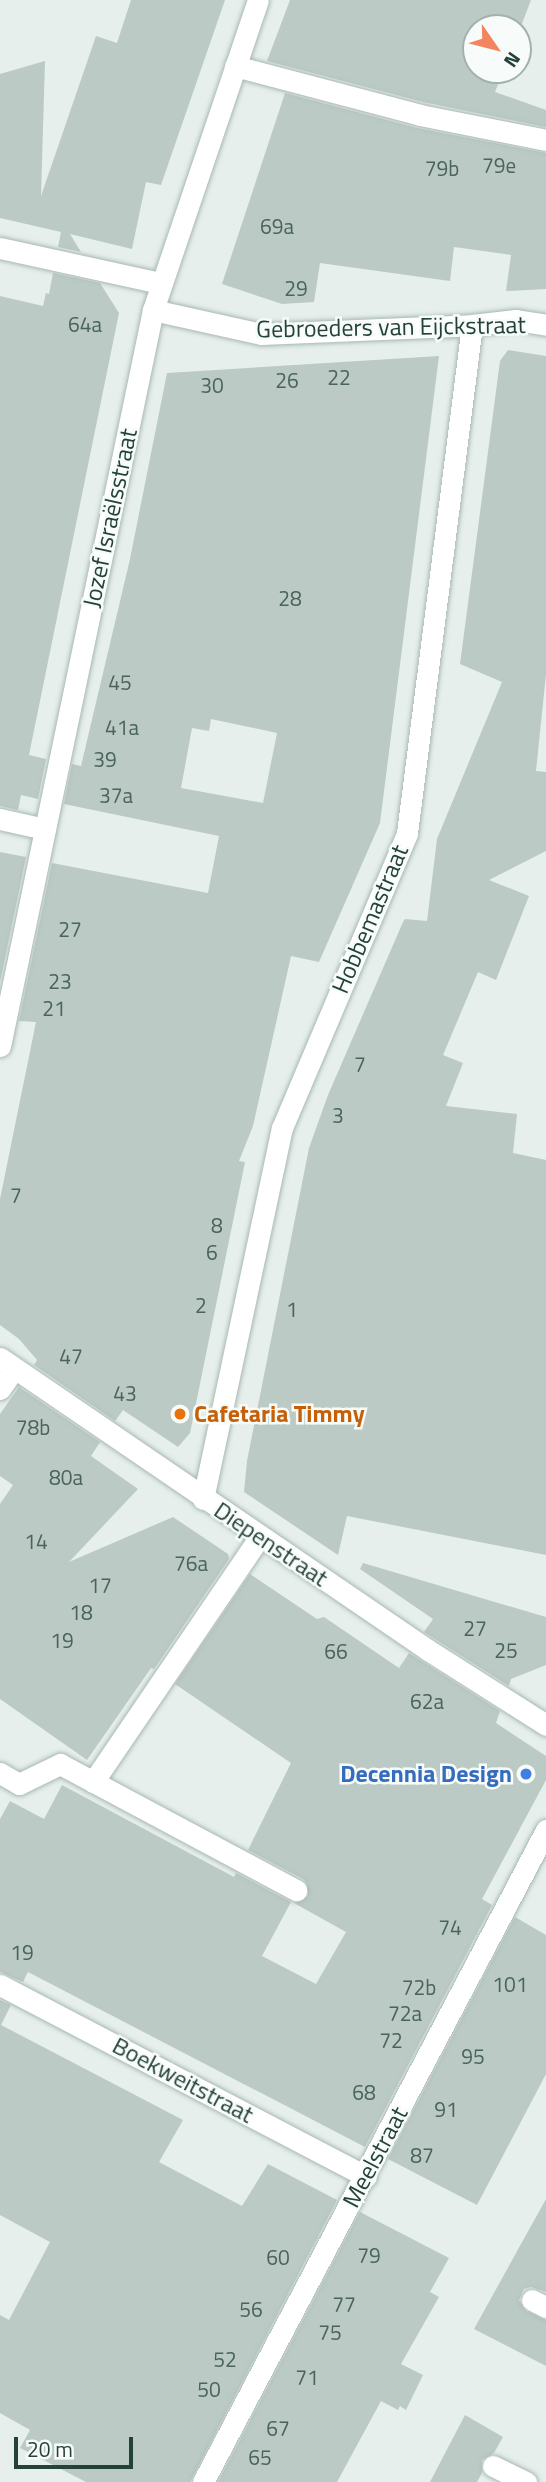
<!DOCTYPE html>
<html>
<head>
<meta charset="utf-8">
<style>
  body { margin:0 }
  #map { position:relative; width:546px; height:2482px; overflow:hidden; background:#e6efeb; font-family:"Titillium Web",sans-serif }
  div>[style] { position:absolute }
  .building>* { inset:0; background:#bbcac4 }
  .roads { filter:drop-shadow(0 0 2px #a8b8b2) drop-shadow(0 0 2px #a8b8b2) }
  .service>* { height:21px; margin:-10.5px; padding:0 10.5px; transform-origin:10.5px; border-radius:10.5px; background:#fff }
  .minor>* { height:21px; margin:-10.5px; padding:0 10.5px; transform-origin:10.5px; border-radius:10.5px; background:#fff }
  .dots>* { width:19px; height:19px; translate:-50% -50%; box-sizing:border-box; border:4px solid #f7fbf9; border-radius:50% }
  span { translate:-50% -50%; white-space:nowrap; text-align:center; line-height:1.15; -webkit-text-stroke:5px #f7fbf9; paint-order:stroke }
  .number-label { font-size:21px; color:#4a645c }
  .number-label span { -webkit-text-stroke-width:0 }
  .street-label { font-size:24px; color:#24423a }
  .food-label { font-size:24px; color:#c56008; font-weight:700 }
  .left { translate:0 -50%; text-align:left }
  .shop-label { font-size:24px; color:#366cbe; font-weight:700 }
  .right { translate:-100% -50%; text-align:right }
  .north { position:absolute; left:462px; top:14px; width:70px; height:70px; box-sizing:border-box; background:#f7fbf9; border:2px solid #a3b1ad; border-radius:50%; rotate:125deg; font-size:19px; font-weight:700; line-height:28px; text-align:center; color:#24423a }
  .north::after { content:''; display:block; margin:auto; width:24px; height:32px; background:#f4845f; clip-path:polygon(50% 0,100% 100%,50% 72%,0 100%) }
  .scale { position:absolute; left:14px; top:2437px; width:119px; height:32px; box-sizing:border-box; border:4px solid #24423a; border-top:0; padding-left:9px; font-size:21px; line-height:24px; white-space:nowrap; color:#24423a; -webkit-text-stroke:5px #f7fbf9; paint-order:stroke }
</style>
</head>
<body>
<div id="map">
  <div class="building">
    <i style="clip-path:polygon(131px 0,225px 0,161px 185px,146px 182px,132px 249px,70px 234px,81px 252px,58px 247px,61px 232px,0 218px,0 74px,45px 61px,41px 196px,96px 36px,117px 43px)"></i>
    <i style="clip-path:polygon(290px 0,531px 0,518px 34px,518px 28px,476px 28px,476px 70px,504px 70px,495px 92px,546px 110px,546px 127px,423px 102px,267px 61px)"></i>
    <i style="clip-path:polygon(285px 93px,417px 128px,546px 153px,546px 289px,506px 291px,511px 255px,454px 247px,450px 281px,320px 263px,314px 302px,282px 304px,222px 284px)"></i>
    <i style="clip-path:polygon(53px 273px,100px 283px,119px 313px,29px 755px,46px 759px,38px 799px,21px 795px,18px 810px,0 806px,0 296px,43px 306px,46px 293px,49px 294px)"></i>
    <i style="clip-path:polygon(508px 350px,546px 356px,546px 674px,536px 771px,546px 772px,546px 851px,489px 880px,529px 896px,496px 980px,478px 972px,443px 1055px,463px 1063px,446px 1106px,517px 1114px,513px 1153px,546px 1160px,546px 1555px,347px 1516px,338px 1555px,244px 1492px,247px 1461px,309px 1148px,328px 1095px,403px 922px,405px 919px,427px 921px,437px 839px,502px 682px,460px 664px,500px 361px)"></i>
    <i style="clip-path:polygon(evenodd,439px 356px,380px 823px,319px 962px,291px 956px,253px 1126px,239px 1161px,245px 1162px,190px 1433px,178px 1447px,123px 1410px,115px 1421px,34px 1365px,37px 1360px,19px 1339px,0 1325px,0 1199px,36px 1022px,19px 1021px,52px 863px,208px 893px,219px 836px,64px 804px,72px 764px,81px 766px,130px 559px,167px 373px,439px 356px,211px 719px,277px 733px,263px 803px,181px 788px,192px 728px,209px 731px,211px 719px)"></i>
    <i style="clip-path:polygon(0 852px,26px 857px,0 982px)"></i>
    <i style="clip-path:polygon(19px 1387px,100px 1442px,91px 1456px,138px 1489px,69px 1562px,173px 1517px,228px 1554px,229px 1559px,154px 1669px,151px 1668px,87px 1760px,0 1699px,0 1504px,13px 1485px,0 1476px,0 1414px)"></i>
    <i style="clip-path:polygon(363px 1563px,546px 1617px,546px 1665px,511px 1679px,509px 1686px,424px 1632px,433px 1619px,360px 1569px)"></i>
    <i style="clip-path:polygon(250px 1574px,317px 1619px,324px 1617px,399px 1668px,409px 1653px,500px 1711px,496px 1723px,546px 1756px,546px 1780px,482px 1899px,492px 1905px,365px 2147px,28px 1972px,23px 1982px,0 1972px,0 1819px,10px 1801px,44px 1819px,62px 1785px,234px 1877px,236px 1873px,291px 1902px,262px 1956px,316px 1984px,346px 1932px,294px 1903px,302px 1901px,308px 1896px,307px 1884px,303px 1879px,248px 1850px,291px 1763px,175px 1684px)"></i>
    <i style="clip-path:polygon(515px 1917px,546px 1935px,546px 2074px,477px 2205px,388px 2159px)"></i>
    <i style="clip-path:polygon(0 2000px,11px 2005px,1px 2025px,183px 2120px,159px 2162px,242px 2206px,268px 2164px,337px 2200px,190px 2482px,86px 2482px,20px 2448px,30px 2430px,0 2413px,0 2315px,9px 2320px,50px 2242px,0 2215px)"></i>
    <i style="clip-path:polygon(546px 2199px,546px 2292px,531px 2287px,524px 2289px,519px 2300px,526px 2311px,546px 2320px,546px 2366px,474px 2329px)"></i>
    <i style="clip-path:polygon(360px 2212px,449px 2258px,430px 2292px,439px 2297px,401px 2364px,423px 2375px,406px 2410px,400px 2406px,398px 2410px,381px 2401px,337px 2482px,218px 2482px)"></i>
    <i style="clip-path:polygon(465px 2415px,503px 2437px,494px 2453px,482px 2460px,482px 2473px,477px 2482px,430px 2482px)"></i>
  </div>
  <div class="roads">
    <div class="service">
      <i style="left:235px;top:66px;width:191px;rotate:14.8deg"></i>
      <i style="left:420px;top:115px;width:128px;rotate:11.2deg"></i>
      <i style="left:0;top:1773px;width:22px;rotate:30deg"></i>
      <i style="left:19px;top:1784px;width:46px;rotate:-26deg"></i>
      <i style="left:60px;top:1764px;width:268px;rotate:28.1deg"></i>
      <i style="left:93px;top:1782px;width:297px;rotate:-55.8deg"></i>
      <i style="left:532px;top:2300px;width:16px;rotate:27deg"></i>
      <i style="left:493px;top:2466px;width:37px;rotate:26deg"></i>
    </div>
    <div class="minor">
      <i style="left:0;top:248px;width:164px;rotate:12.3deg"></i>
      <i style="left:153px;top:310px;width:111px;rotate:12.5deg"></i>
      <i style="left:261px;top:334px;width:211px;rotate:-2.4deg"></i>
      <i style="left:472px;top:325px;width:44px;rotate:-6.5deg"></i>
      <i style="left:516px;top:320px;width:30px;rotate:9deg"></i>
      <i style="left:0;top:819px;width:46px;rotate:12.5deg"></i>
      <i style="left:0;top:1046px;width:752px;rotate:-78.26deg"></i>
      <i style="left:153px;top:310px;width:327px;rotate:-71.3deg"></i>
      <i style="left:0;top:1358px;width:518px;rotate:34.3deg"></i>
      <i style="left:428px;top:1650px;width:140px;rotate:32.4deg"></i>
      <i style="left:0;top:1389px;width:24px;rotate:-55deg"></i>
      <i style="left:203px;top:1499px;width:379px;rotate:-78deg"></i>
      <i style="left:282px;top:1128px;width:320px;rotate:-67deg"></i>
      <i style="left:407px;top:833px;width:512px;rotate:-82.71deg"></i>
      <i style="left:0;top:1985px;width:413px;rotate:27.6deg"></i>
      <i style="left:203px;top:2482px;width:737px;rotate:-62.25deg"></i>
    </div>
  </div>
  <div class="dots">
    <i style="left:180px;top:1414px;background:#e8710a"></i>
    <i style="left:526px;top:1774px;background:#3f7fe0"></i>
  </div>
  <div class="number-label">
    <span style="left:499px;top:165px">79e</span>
    <span style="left:442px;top:168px">79b</span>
    <span style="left:277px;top:226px">69a</span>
    <span style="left:296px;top:288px">29</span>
    <span style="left:85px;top:324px">64a</span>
    <span style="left:339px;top:377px">22</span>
    <span style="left:287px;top:380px">26</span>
    <span style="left:212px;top:385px">30</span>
    <span style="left:290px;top:598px">28</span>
    <span style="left:120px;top:682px">45</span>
    <span style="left:122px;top:727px">41a</span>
    <span style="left:105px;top:759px">39</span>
    <span style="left:116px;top:795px">37a</span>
    <span style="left:70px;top:929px">27</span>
    <span style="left:60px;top:981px">23</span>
    <span style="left:54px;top:1008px">21</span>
    <span style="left:360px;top:1064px">7</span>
    <span style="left:338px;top:1115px">3</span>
    <span style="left:16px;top:1195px">7</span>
    <span style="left:217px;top:1225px">8</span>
    <span style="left:212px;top:1252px">6</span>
    <span style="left:201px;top:1305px">2</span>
    <span style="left:292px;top:1309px">1</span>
    <span style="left:71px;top:1356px">47</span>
    <span style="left:125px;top:1393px">43</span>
    <span style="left:33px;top:1427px">78b</span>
    <span style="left:66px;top:1477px">80a</span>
    <span style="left:36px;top:1541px">14</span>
    <span style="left:191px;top:1563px">76a</span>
    <span style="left:100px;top:1585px">17</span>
    <span style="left:81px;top:1612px">18</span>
    <span style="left:475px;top:1628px">27</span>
    <span style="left:62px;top:1640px">19</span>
    <span style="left:506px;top:1650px">25</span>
    <span style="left:336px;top:1651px">66</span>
    <span style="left:427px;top:1701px">62a</span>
    <span style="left:450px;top:1927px">74</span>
    <span style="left:22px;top:1952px">19</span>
    <span style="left:510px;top:1984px">101</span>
    <span style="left:419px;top:1987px">72b</span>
    <span style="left:405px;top:2013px">72a</span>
    <span style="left:391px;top:2040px">72</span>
    <span style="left:473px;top:2056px">95</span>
    <span style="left:364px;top:2092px">68</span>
    <span style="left:446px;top:2109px">91</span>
    <span style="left:422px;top:2155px">87</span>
    <span style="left:369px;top:2255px">79</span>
    <span style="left:278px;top:2257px">60</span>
    <span style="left:344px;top:2304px">77</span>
    <span style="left:251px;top:2309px">56</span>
    <span style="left:330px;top:2332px">75</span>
    <span style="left:225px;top:2359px">52</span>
    <span style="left:307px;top:2377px">71</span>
    <span style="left:209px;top:2389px">50</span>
    <span style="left:278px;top:2428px">67</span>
    <span style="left:260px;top:2457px">65</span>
  </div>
  <div class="street-label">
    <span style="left:391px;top:327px;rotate:-1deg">Gebroeders van Eijckstraat</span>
    <span style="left:110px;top:518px;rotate:-78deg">Jozef Israëlsstraat</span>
    <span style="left:370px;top:919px;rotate:-67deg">Hobbemastraat</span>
    <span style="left:271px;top:1544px;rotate:34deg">Diepenstraat</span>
    <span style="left:183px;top:2080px;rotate:28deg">Boekweitstraat</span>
    <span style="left:375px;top:2157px;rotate:-62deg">Meelstraat</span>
  </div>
  <div class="food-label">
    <span class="left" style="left:194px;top:1414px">Cafetaria Timmy</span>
  </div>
  <div class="shop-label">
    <span class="right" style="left:512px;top:1774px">Decennia Design</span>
  </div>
  <div class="north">N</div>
  <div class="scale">20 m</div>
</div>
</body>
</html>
